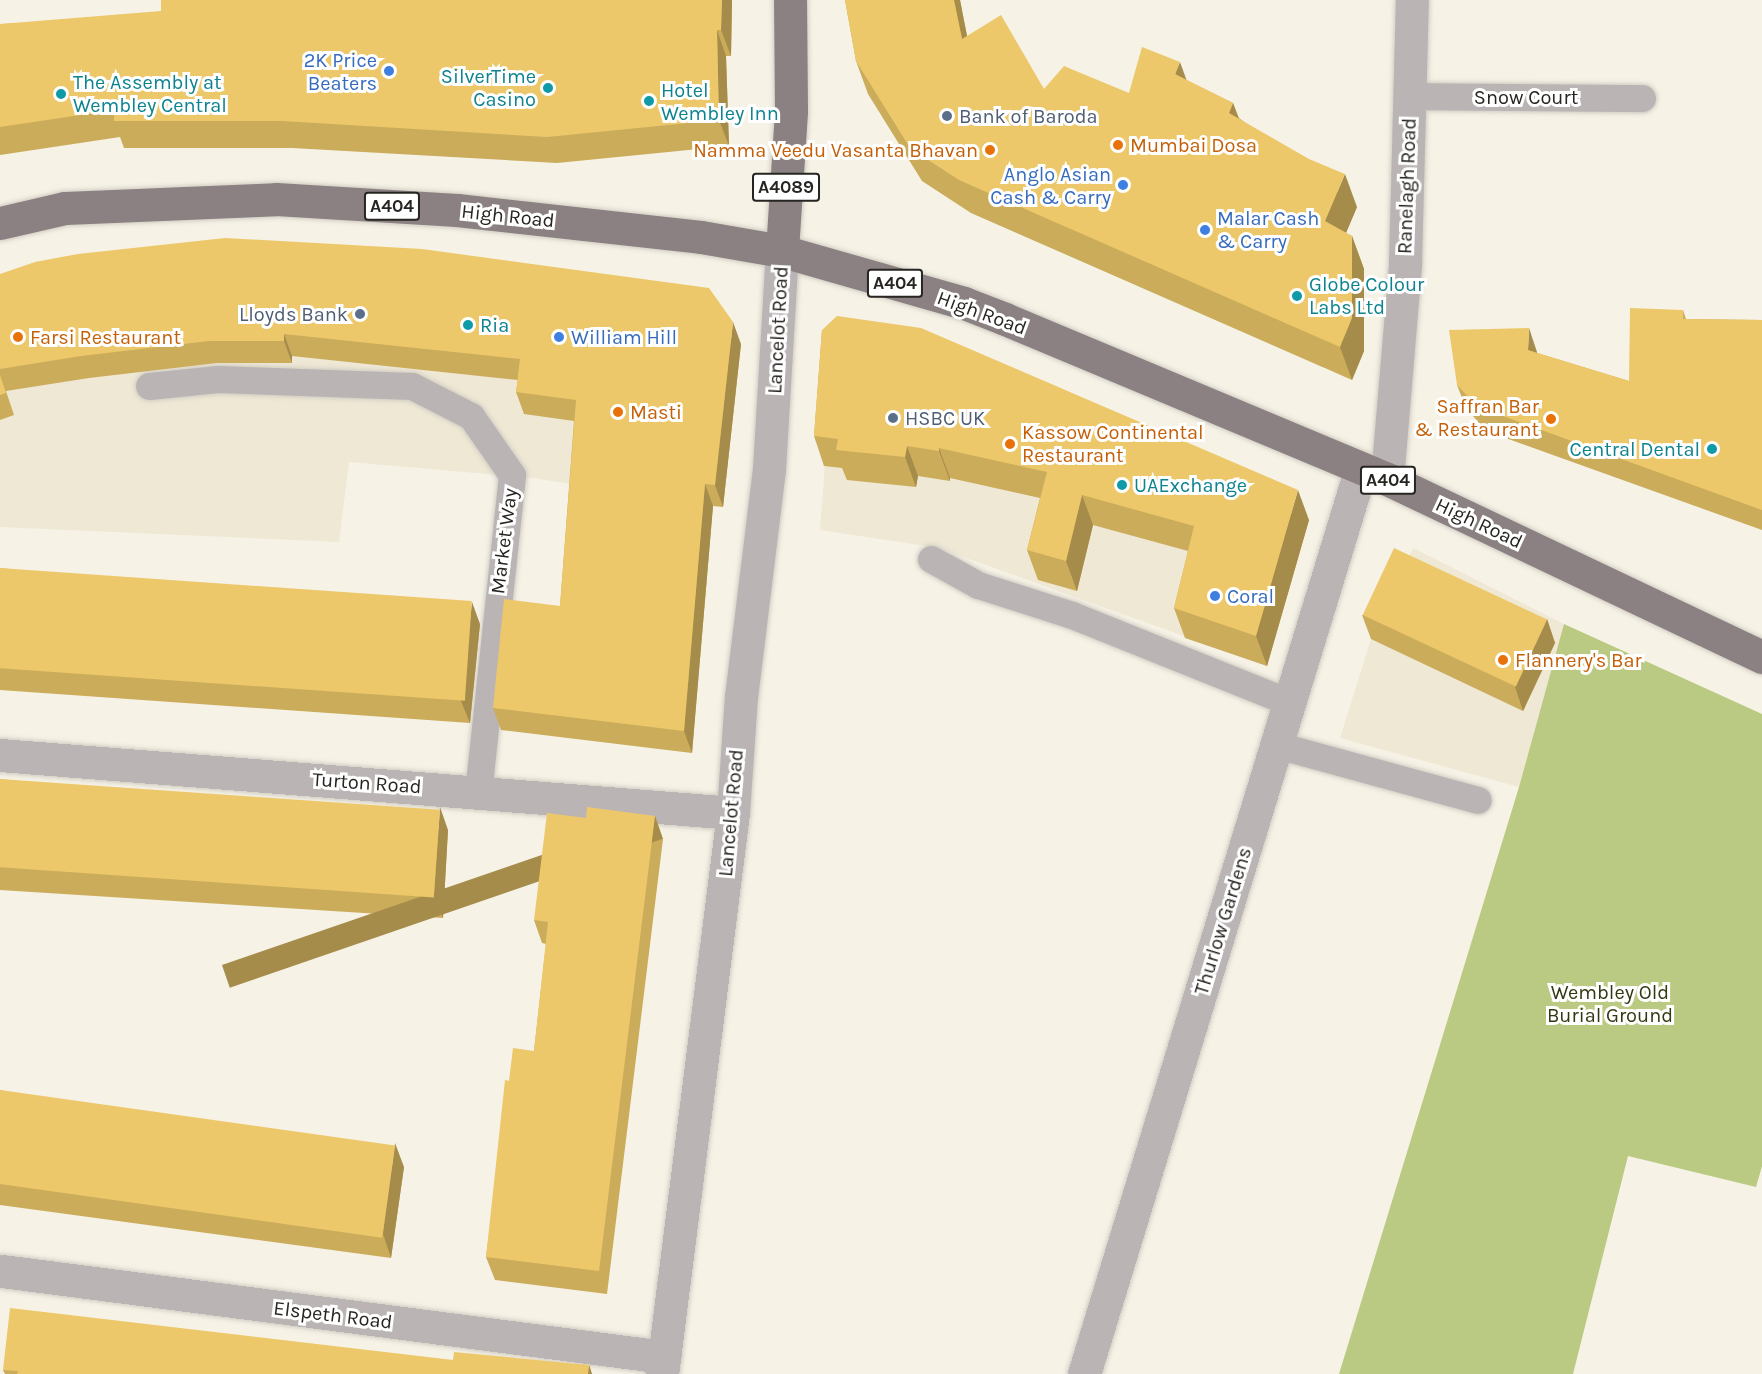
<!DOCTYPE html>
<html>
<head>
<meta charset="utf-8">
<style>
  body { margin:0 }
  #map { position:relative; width:1762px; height:1374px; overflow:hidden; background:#f6f2e6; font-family:Karla,sans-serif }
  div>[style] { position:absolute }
  .built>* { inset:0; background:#efe8d5 }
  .green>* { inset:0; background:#bbca82 }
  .roads { filter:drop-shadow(0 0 2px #d1cdc3) drop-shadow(0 0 2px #d1cdc3) }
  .service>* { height:27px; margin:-13.5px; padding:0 13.5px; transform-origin:13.5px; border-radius:13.5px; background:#bab4b5 }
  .minor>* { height:33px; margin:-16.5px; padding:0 16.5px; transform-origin:16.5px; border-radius:16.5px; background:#bab4b5 }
  .primary>* { height:33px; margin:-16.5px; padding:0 16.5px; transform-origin:16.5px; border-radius:16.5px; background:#8b8082 }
  .wall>* { inset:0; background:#cbac5b }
  .shaded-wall>* { inset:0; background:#a58c4a; transform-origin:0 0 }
  .building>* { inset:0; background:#ecc86a; transform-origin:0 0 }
  .dots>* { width:16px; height:16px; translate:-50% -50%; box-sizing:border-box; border:3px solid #fff; border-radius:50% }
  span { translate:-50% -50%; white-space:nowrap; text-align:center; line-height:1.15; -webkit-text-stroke:6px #fff; paint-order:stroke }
  .shield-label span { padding:2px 4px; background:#fff; border:2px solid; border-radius:4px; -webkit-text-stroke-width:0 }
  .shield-label { font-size:18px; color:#272521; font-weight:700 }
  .shop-label { font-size:20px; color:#366cbe }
  .right { translate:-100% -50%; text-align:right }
  .left { translate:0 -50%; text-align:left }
  .culture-label { font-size:20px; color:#0d838f }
  .street-label { font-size:20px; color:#272521 }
  .service-label { font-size:20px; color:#4e5e75 }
  .food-label { font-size:20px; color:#c56008 }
  .park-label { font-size:20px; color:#323911 }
</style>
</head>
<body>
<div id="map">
  <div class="built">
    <i style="clip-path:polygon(0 299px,717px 310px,741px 344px,723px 507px,532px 478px,349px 462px,339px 542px,0 527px)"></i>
    <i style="clip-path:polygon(833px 360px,1309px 520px,1267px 666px,939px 548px,820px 530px)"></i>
    <i style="clip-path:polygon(1413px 548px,1564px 624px,1519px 787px,1340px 738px,1371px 639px)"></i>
  </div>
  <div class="green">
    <i style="clip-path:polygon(1564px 624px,1762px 714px,1762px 1166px,1756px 1187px,1628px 1156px,1573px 1374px,1339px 1374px,1519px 787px)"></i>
  </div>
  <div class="roads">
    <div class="service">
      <i style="left:1410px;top:96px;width:232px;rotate:0.5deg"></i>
      <i style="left:149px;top:386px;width:69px;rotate:-5.8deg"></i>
      <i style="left:218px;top:379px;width:194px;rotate:2.1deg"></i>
      <i style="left:412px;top:386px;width:66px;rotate:27deg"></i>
      <i style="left:471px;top:416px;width:72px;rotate:55.2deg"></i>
      <i style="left:512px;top:475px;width:319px;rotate:96.1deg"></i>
      <i style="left:931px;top:559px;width:54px;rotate:29deg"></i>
      <i style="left:978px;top:585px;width:99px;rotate:17.7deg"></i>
      <i style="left:1072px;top:615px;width:236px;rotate:21.9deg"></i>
      <i style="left:1277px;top:745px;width:208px;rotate:15.3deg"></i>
    </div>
    <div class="minor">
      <i style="left:1387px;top:479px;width:217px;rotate:-85.2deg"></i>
      <i style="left:1405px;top:263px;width:263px;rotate:-88.5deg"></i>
      <i style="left:0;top:755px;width:735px;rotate:4.52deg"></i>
      <i style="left:2px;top:1271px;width:668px;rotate:7.4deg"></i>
      <i style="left:662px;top:1374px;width:565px;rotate:-82.79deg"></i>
      <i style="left:733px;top:813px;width:116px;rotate:-86.1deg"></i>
      <i style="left:741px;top:697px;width:230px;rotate:-83deg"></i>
      <i style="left:769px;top:469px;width:218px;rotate:-86.6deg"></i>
      <i style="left:1084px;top:1374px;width:947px;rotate:-73deg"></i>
    </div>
    <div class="primary">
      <i style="left:0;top:223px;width:67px;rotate:-13deg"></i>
      <i style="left:65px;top:208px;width:211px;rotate:-2.4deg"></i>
      <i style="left:276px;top:199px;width:181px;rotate:3.5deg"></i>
      <i style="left:457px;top:210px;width:245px;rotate:6.3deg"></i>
      <i style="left:701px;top:237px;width:82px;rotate:9.8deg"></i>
      <i style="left:782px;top:251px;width:189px;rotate:15.9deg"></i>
      <i style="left:964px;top:303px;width:44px;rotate:21.3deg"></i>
      <i style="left:1005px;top:319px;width:414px;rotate:22.7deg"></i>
      <i style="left:1387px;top:479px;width:415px;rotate:25.4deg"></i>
      <i style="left:782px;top:251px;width:140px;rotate:-86.3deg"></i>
      <i style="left:791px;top:111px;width:111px;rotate:-90.5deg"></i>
    </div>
  </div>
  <div class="wall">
    <i style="clip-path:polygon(732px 0,731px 56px,726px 56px,729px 146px,557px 163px,292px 148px,124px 148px,120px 137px,0 155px,0 24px)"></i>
    <i style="clip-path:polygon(845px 0,960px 0,967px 36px,1044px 89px,1129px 93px,1186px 80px,1233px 103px,1239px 118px,1357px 207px,1346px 233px,1352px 236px,1364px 269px,1364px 351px,1352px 380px,971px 213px,922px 181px,868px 94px,856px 61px)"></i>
    <i style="clip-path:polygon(0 274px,741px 344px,723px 507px,713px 506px,692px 753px,501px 730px,493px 708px,560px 606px,574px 421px,524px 414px,516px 392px,518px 380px,292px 356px,292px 363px,217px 363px,89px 378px,6px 391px,14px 415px,0 420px)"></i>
    <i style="clip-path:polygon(1683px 310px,1686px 319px,1762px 320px,1762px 530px,1486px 431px,1466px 408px,1457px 385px,1537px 353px,1629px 381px)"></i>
    <i style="clip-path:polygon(822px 330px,1309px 520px,1267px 666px,1185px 638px,1174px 608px,1188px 551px,1093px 525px,1077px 591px,1038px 580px,1027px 550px,1040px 498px,950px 478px,950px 481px,918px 476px,916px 487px,847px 480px,842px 468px,824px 466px,814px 436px)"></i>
    <i style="clip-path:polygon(0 568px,480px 624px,470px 723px,0 690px)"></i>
    <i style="clip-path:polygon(1362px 615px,1547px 619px,1555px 643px,1523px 711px,1371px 639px)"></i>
    <i style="clip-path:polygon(0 779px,448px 830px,443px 918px,0 890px)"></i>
    <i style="clip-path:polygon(655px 816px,663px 839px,607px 1294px,495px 1280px,486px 1257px,509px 1081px,534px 1051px,546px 944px,542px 943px,534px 920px,586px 818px)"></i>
    <i style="clip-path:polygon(0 1090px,404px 1167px,391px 1258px,0 1205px)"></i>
    <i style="clip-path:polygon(453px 1360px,589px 1365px,592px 1374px,5px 1374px,3px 1370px)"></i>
  </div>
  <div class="shaded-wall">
    <i style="clip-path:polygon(722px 0,732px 0,731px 56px,721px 30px)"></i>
    <i style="clip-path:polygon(954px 0,960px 0,974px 72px,962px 39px)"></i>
    <i style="clip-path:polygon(717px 30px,726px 56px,729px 146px,719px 120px)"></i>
    <i style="clip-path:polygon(1180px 62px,1192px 95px,1175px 74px)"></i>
    <i style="clip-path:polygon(1233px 103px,1245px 136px,1229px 113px)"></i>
    <i style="clip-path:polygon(1345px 174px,1357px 207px,1337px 254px,1325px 221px)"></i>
    <i style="clip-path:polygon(1352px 236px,1364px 269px,1364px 351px,1352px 380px,1340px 347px)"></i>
    <i style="clip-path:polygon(733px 322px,741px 344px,723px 507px,715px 485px)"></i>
    <i style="clip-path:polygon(1529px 328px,1537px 352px,1537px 373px,1528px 350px)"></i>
    <i style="clip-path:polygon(284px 334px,292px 356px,292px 363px,284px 341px)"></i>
    <i style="clip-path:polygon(907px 446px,918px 476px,916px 487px,905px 457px)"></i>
    <i style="clip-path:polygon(939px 448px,950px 478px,950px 481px,939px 451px)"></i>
    <i style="clip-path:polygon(705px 484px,713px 506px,692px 753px,684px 731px)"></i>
    <i style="clip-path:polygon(1298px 490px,1309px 520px,1267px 666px,1256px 636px)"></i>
    <i style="clip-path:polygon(1082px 495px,1093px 525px,1077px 591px,1066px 561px)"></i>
    <i style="clip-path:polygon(472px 602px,480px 624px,470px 723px,461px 701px)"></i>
    <i style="clip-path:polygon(1547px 619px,1555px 643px,1523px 711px,1515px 687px)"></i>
    <i style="clip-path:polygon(440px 807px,448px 830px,443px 918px,434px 894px)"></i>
    <i style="left:655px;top:816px;width:24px;height:458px;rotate:71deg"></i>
    <i style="clip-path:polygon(395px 1143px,404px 1167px,391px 1258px,383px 1234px)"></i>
    <i style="clip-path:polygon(589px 1365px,592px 1374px,588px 1374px)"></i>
  </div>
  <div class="building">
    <i style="clip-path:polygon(161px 0,722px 0,721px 30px,717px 30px,719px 120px,547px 137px,282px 121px,114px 121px,114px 110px,0 127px,0 24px,161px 11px)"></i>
    <i style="clip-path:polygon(845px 0,954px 0,962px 39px,1001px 15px,1044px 89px,1064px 66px,1129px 93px,1142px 47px,1180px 62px,1175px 74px,1233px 103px,1229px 113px,1309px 159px,1345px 174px,1325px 221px,1352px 236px,1352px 318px,1340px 347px,959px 180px,910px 148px,856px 61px)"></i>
    <i style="clip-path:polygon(225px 238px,422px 249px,709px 288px,733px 322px,715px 485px,705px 484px,684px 731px,493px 708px,504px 599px,560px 606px,576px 400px,516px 392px,520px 359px,284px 334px,284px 341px,209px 341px,81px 356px,0 369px,0 274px,35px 262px,78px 254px)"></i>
    <i style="clip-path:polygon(1630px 308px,1683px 310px,1683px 319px,1762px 320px,1762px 510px,1478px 407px,1457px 385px,1449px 330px,1529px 328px,1528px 350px,1629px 381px)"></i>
    <i style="clip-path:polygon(837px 316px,921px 328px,1298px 490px,1256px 636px,1174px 608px,1194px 526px,1082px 495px,1066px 561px,1027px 550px,1047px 472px,939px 448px,939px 451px,907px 446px,905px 457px,836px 450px,838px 439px,814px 436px,822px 330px)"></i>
    <i style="clip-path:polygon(0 375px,6px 393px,0 395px)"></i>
    <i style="left:1394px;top:548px;width:169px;height:74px;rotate:25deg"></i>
    <i style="left:0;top:568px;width:473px;height:100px;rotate:4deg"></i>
    <i style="left:0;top:779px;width:441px;height:88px;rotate:4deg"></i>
    <i style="clip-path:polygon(587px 807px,655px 816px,599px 1271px,486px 1257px,505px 1080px,509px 1081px,513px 1048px,534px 1051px,548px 922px,534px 920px,547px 813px,586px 818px)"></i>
    <i style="left:0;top:1090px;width:399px;height:93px;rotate:8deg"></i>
    <i style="clip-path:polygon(10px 1308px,453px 1360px,454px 1352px,589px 1365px,588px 1374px,17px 1374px,18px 1371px,3px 1370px)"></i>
  </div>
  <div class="dots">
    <i style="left:389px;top:71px;background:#3f7fe0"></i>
    <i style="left:548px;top:88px;background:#0f9aa8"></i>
    <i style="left:61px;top:94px;background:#0f9aa8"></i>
    <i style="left:649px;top:101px;background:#0f9aa8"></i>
    <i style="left:947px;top:116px;background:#5c6f8a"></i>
    <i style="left:1118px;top:145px;background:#e8710a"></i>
    <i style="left:990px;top:150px;background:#e8710a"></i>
    <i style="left:1123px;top:185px;background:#3f7fe0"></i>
    <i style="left:1205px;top:230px;background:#3f7fe0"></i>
    <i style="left:1297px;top:296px;background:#0f9aa8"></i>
    <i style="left:360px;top:314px;background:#5c6f8a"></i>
    <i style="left:468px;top:325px;background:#0f9aa8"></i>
    <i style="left:18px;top:337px;background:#e8710a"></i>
    <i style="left:559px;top:337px;background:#3f7fe0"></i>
    <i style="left:618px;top:412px;background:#e8710a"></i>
    <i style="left:893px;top:418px;background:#5c6f8a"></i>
    <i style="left:1551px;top:419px;background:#e8710a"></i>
    <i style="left:1010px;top:444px;background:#e8710a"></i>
    <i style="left:1712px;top:449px;background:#0f9aa8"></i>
    <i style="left:1122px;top:485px;background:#0f9aa8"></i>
    <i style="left:1215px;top:596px;background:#3f7fe0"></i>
    <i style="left:1503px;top:660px;background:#e8710a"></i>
  </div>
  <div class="shield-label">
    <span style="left:786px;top:187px">A4089</span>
    <span style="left:392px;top:206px">A404</span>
    <span style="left:895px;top:283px">A404</span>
    <span style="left:1388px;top:480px">A404</span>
  </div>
  <div class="shop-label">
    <span class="right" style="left:377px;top:72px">2K Price<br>Beaters</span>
    <span class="right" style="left:1111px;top:186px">Anglo Asian<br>Cash &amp; Carry</span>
    <span class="left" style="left:1217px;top:230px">Malar Cash<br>&amp; Carry</span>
    <span class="left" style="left:571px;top:337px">William Hill</span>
    <span class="left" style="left:1227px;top:596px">Coral</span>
  </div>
  <div class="culture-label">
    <span class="right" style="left:536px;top:88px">SilverTime<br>Casino</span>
    <span class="left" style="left:73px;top:94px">The Assembly at<br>Wembley Central</span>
    <span class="left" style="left:661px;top:102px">Hotel<br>Wembley Inn</span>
    <span class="left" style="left:1309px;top:296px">Globe Colour<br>Labs Ltd</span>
    <span class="left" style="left:480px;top:325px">Ria</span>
    <span class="right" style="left:1700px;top:449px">Central Dental</span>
    <span class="left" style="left:1134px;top:485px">UAExchange</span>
  </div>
  <div class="street-label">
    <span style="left:1526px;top:97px">Snow Court</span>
    <span style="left:1407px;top:186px;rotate:-88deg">Ranelagh Road</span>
    <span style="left:508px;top:216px;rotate:6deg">High Road</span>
    <span style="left:982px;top:313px;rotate:20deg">High Road</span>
    <span style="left:778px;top:330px;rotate:-87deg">Lancelot Road</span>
    <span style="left:1479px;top:523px;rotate:25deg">High Road</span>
    <span style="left:504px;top:541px;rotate:-83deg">Market Way</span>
    <span style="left:367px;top:783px;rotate:4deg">Turton Road</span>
    <span style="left:731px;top:813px;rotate:-85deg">Lancelot Road</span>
    <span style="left:1223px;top:921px;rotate:-73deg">Thurlow Gardens</span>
    <span style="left:333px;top:1315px;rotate:7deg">Elspeth Road</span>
  </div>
  <div class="service-label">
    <span class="left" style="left:959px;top:116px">Bank of Baroda</span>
    <span class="right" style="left:348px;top:314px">Lloyds Bank</span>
    <span class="left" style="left:905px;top:418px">HSBC UK</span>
  </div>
  <div class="food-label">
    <span class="left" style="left:1130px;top:145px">Mumbai Dosa</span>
    <span class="right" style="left:978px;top:150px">Namma Veedu Vasanta Bhavan</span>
    <span class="left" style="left:30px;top:337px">Farsi Restaurant</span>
    <span class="right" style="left:1539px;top:418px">Saffran Bar<br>&amp; Restaurant</span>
    <span class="left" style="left:630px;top:412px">Masti</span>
    <span class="left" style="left:1022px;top:444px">Kassow Continental<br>Restaurant</span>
    <span class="left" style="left:1515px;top:660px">Flannery's Bar</span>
  </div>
  <div class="park-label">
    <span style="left:1610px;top:1004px">Wembley Old<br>Burial Ground</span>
  </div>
</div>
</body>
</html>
